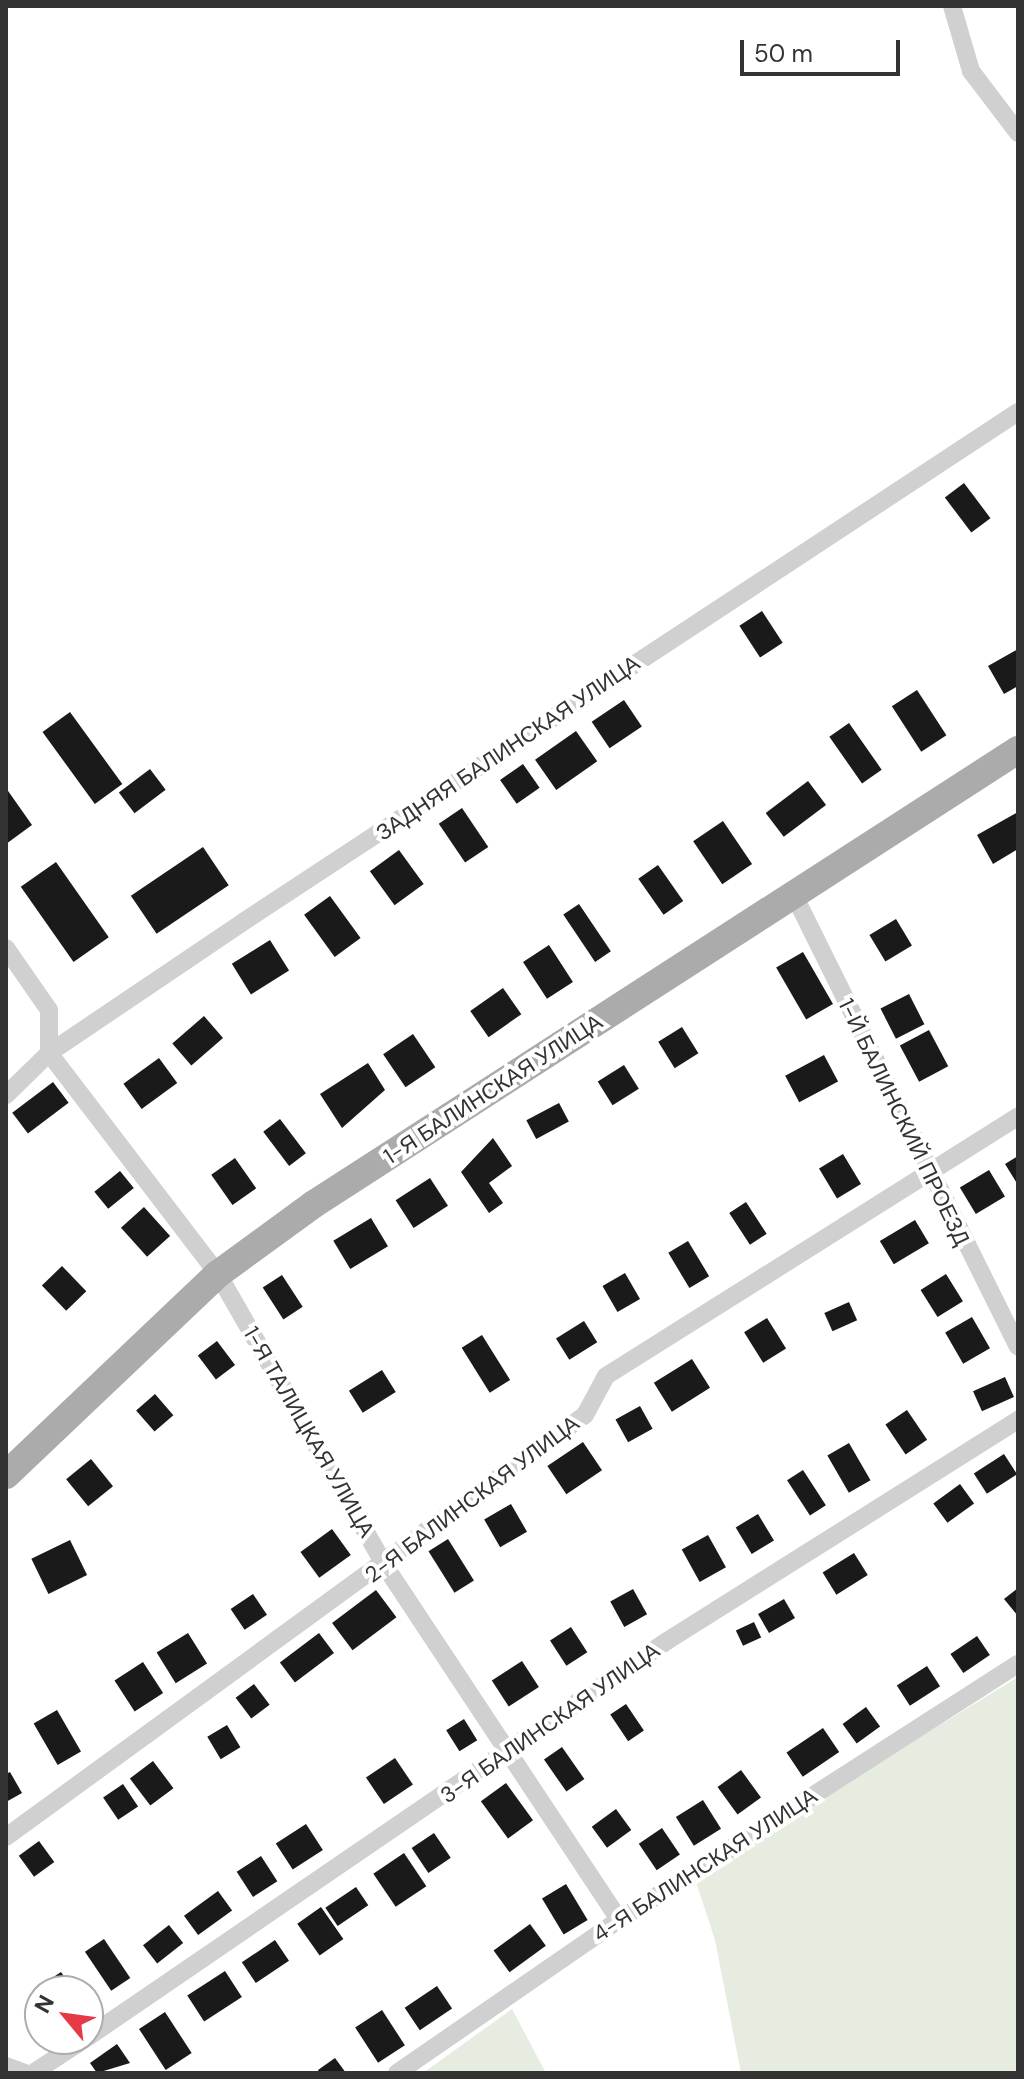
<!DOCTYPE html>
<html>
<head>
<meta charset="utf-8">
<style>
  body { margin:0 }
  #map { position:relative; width:1024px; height:2079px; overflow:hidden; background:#fff; font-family:"DM Sans",sans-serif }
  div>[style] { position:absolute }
  .green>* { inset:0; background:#e6ecdf }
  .building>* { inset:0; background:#1a1a1a; transform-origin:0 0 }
  .minor>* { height:18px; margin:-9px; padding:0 9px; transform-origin:9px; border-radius:9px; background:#d0d0d0 }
  .primary>* { height:28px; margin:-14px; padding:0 14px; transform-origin:14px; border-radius:14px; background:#ababab }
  span { translate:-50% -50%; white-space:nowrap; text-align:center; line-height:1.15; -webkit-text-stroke:8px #fff; paint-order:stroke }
  .street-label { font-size:22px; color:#333 }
  .frame { position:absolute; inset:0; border:8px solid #333; pointer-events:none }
  .north { position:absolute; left:24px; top:1975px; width:80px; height:80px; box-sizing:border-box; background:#fff; border:2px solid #adadad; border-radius:50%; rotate:299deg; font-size:22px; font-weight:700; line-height:32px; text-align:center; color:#333 }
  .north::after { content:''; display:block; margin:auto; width:28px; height:36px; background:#e63946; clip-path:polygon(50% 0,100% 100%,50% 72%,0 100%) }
  .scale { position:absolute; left:740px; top:40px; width:160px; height:36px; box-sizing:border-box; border:4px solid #333; border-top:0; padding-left:10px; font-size:24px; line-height:28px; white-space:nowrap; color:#333; -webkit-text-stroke:6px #fff; paint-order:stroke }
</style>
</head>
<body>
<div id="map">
  <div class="green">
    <i style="clip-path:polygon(1018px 1677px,1018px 2073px,741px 2073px,715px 1940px,694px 1876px)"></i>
    <i style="clip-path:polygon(512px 2009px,546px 2073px,423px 2073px)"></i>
  </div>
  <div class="building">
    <i style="left:964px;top:483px;width:44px;height:24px;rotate:53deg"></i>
    <i style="left:762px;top:611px;width:38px;height:27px;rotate:57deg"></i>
    <i style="clip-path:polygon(1018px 649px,1018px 686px,1004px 694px,988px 666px)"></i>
    <i style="left:917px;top:690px;width:54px;height:30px;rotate:57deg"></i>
    <i style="left:624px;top:700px;width:32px;height:39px;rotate:56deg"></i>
    <i style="left:70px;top:712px;width:89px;height:34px;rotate:54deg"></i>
    <i style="left:849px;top:723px;width:57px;height:24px;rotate:55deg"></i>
    <i style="left:576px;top:731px;width:37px;height:50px;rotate:55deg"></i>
    <i style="left:523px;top:764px;width:29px;height:28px;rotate:55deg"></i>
    <i style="left:150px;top:769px;width:26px;height:39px;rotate:53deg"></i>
    <i style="left:808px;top:781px;width:30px;height:53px;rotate:53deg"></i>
    <i style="clip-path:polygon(6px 788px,32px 825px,6px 844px)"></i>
    <i style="left:462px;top:808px;width:47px;height:28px;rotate:56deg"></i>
    <i style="clip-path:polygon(1018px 812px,1018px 849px,993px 864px,977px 835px)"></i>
    <i style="left:723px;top:821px;width:52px;height:36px;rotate:56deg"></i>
    <i style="left:203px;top:847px;width:46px;height:87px;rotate:56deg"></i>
    <i style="left:399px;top:850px;width:42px;height:36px;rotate:54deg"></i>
    <i style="left:56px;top:862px;width:92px;height:43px;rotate:55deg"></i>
    <i style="left:658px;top:865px;width:44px;height:24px;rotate:55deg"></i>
    <i style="left:330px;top:896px;width:52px;height:32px;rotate:54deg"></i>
    <i style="left:579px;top:904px;width:57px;height:19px;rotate:56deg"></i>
    <i style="left:896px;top:919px;width:31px;height:31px;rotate:59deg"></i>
    <i style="left:270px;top:940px;width:36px;height:45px;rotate:58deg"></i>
    <i style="left:549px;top:945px;width:44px;height:31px;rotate:57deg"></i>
    <i style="left:803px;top:952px;width:60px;height:31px;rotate:60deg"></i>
    <i style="left:503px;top:988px;width:32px;height:40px;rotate:55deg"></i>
    <i style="left:909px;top:994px;width:34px;height:32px;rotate:63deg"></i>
    <i style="left:204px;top:1016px;width:29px;height:42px;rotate:49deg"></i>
    <i style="left:682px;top:1027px;width:31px;height:28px;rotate:58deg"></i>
    <i style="left:929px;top:1030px;width:41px;height:33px;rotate:62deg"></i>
    <i style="left:413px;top:1034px;width:40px;height:36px;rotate:56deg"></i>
    <i style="left:824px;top:1055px;width:30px;height:44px;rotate:62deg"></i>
    <i style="left:159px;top:1058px;width:31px;height:44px;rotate:54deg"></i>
    <i style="clip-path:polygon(368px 1063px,385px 1090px,342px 1128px,320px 1094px)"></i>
    <i style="left:624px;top:1065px;width:28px;height:31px;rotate:58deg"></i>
    <i style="left:53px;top:1082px;width:26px;height:51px;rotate:53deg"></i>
    <i style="left:559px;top:1103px;width:21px;height:37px;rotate:62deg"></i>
    <i style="left:280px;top:1119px;width:43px;height:21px;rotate:53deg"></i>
    <i style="clip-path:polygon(493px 1138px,512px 1166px,489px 1183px,503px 1203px,489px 1213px,461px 1172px)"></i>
    <i style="left:843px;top:1154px;width:35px;height:28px;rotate:59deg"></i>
    <i style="clip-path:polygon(1018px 1156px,1018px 1185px,1005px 1164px)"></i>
    <i style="left:235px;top:1158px;width:37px;height:29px;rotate:55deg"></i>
    <i style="left:989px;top:1170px;width:31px;height:34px;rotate:59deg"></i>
    <i style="left:120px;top:1171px;width:22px;height:33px;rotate:51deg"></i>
    <i style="left:430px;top:1178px;width:33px;height:41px;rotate:57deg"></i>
    <i style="left:746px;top:1202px;width:38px;height:20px;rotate:57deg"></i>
    <i style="left:144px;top:1207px;width:39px;height:31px;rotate:48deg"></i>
    <i style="left:371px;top:1218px;width:33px;height:44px;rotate:59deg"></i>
    <i style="left:915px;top:1220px;width:27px;height:41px;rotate:59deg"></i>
    <i style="left:688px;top:1241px;width:41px;height:23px;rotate:59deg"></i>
    <i style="left:62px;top:1266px;width:35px;height:28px;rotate:46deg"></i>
    <i style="left:625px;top:1273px;width:30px;height:26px;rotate:60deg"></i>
    <i style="left:946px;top:1274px;width:32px;height:30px;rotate:58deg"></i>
    <i style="left:282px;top:1275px;width:38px;height:23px;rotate:57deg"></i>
    <i style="left:849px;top:1302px;width:20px;height:27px;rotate:66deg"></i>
    <i style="left:972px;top:1317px;width:36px;height:31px;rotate:60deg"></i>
    <i style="left:767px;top:1318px;width:36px;height:27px;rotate:58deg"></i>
    <i style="left:584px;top:1321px;width:25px;height:33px;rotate:58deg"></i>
    <i style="left:482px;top:1335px;width:53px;height:24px;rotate:58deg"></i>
    <i style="left:217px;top:1341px;width:30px;height:24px;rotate:53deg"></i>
    <i style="left:692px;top:1359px;width:34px;height:45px;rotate:58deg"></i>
    <i style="left:382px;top:1370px;width:26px;height:39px;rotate:58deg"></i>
    <i style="left:1005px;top:1377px;width:22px;height:35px;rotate:66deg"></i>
    <i style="left:155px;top:1394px;width:28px;height:25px;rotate:49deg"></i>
    <i style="left:640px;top:1406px;width:26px;height:28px;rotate:61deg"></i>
    <i style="left:907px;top:1410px;width:36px;height:26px;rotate:56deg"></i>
    <i style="left:583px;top:1442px;width:34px;height:43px;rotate:56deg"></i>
    <i style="left:849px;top:1443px;width:43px;height:25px;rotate:60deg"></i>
    <i style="left:1004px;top:1454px;width:24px;height:36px;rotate:57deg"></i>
    <i style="left:91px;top:1459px;width:35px;height:32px;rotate:51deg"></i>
    <i style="left:803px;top:1470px;width:42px;height:19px;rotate:57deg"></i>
    <i style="left:960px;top:1484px;width:24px;height:33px;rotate:54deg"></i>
    <i style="left:511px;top:1504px;width:32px;height:31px;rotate:60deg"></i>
    <i style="left:758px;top:1514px;width:31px;height:26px;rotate:59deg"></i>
    <i style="left:332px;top:1529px;width:32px;height:39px;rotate:54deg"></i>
    <i style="left:708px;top:1535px;width:37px;height:30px;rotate:61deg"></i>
    <i style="left:448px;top:1539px;width:49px;height:23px;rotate:58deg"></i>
    <i style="left:70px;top:1540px;width:39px;height:43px;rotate:64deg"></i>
    <i style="left:854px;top:1553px;width:26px;height:37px;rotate:58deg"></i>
    <i style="clip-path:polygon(1018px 1588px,1018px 1616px,1004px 1599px)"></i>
    <i style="left:633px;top:1589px;width:29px;height:26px;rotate:61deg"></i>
    <i style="left:376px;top:1590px;width:34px;height:55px;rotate:53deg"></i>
    <i style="left:253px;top:1594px;width:25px;height:27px;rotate:56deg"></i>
    <i style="left:784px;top:1599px;width:22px;height:30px;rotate:60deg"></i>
    <i style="left:754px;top:1622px;width:17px;height:20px;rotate:65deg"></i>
    <i style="left:571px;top:1627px;width:30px;height:25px;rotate:57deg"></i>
    <i style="left:188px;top:1633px;width:36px;height:37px;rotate:58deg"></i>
    <i style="left:319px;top:1633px;width:25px;height:49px;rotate:53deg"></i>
    <i style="left:977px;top:1636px;width:23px;height:32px;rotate:56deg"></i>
    <i style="left:522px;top:1661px;width:31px;height:36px;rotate:57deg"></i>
    <i style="left:143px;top:1662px;width:37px;height:34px;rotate:57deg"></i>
    <i style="left:927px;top:1666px;width:24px;height:36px;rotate:57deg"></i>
    <i style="left:254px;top:1684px;width:26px;height:23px;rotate:53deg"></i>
    <i style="left:626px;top:1704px;width:32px;height:19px;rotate:56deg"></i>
    <i style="left:866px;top:1707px;width:24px;height:29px;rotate:54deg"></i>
    <i style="left:57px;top:1710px;width:48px;height:27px;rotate:60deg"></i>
    <i style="left:464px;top:1719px;width:25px;height:21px;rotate:58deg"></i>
    <i style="left:227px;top:1725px;width:26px;height:23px;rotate:59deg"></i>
    <i style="left:823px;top:1728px;width:29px;height:44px;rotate:56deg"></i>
    <i style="left:562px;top:1747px;width:39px;height:22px;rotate:55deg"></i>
    <i style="left:395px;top:1758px;width:32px;height:35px;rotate:56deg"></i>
    <i style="left:153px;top:1761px;width:34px;height:29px;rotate:53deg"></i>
    <i style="left:741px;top:1770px;width:34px;height:29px;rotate:54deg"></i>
    <i style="clip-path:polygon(10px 1772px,22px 1793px,6px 1802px,6px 1774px)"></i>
    <i style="left:506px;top:1783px;width:46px;height:31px;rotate:54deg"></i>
    <i style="left:123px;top:1784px;width:27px;height:24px;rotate:56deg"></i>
    <i style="left:703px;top:1800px;width:34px;height:32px;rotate:58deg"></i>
    <i style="left:616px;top:1809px;width:26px;height:30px;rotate:54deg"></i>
    <i style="left:306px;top:1824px;width:31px;height:36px;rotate:57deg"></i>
    <i style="left:662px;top:1828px;width:32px;height:28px;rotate:56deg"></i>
    <i style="left:434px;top:1833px;width:30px;height:27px;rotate:56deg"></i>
    <i style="left:39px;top:1841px;width:26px;height:25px;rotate:54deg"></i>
    <i style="left:404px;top:1853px;width:40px;height:37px;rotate:56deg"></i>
    <i style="left:261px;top:1856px;width:30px;height:29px;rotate:57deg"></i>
    <i style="left:566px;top:1884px;width:42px;height:28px;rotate:59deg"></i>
    <i style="left:356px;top:1887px;width:22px;height:37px;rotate:56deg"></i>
    <i style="left:218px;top:1891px;width:24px;height:42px;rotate:54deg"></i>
    <i style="left:321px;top:1907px;width:39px;height:29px;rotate:55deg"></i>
    <i style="left:530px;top:1924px;width:27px;height:45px;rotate:54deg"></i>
    <i style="left:169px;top:1925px;width:23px;height:33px;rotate:52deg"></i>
    <i style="left:104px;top:1939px;width:47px;height:23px;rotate:56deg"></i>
    <i style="left:275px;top:1940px;width:25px;height:40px;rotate:56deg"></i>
    <i style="left:225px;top:1971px;width:31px;height:45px;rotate:57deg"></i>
    <i style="clip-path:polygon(61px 1972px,74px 1991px,43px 1991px,40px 1986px)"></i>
    <i style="left:437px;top:1986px;width:27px;height:39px;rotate:56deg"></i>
    <i style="left:382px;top:2010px;width:42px;height:32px;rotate:57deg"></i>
    <i style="left:165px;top:2012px;width:49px;height:31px;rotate:57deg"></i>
    <i style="clip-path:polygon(117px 2044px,130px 2063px,97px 2073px,90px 2063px)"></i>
    <i style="clip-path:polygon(335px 2058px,346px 2073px,319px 2073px,318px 2070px)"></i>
  </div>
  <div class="minor">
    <i style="left:952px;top:6px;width:68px;rotate:73.7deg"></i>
    <i style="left:971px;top:71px;width:78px;rotate:52.8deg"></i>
    <i style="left:794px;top:895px;width:504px;rotate:63.64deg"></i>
    <i style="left:6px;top:948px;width:75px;rotate:55.3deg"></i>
    <i style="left:49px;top:1010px;width:43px;rotate:90deg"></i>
    <i style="left:49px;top:1053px;width:278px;rotate:52.6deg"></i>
    <i style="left:218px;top:1274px;width:336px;rotate:60.2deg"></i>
    <i style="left:385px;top:1566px;width:424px;rotate:56.5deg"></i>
    <i style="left:6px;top:1095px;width:60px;rotate:-44.3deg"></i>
    <i style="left:49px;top:1053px;width:234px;rotate:-34deg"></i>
    <i style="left:243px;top:922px;width:928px;rotate:-33.35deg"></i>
    <i style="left:6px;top:1837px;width:716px;rotate:-36.09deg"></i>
    <i style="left:585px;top:1415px;width:44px;rotate:-61.7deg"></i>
    <i style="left:606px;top:1376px;width:487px;rotate:-32.2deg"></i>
    <i style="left:88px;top:2037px;width:701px;rotate:-34.37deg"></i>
    <i style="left:667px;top:1641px;width:415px;rotate:-32.2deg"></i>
    <i style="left:6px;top:2066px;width:20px;rotate:20deg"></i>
    <i style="left:33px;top:2073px;width:62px;rotate:-33.2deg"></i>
    <i style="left:397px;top:2073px;width:270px;rotate:-34.6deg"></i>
    <i style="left:619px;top:1920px;width:474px;rotate:-32.7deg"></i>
  </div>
  <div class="primary">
    <i style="left:6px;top:1475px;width:292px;rotate:-43.5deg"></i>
    <i style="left:218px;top:1274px;width:119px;rotate:-36.1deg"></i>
    <i style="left:314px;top:1204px;width:838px;rotate:-32.82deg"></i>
  </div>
  <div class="street-label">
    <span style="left:508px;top:748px;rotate:-34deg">ЗАДНЯЯ БАЛИНСКАЯ УЛИЦА</span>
    <span style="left:493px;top:1089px;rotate:-33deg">1-Я БАЛИНСКАЯ УЛИЦА</span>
    <span style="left:904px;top:1122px;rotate:64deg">1-Й БАЛИНСКИЙ ПРОЕЗД</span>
    <span style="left:309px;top:1432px;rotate:60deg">1-Я ТАЛИЦКАЯ УЛИЦА</span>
    <span style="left:472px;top:1499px;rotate:-37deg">2-Я БАЛИНСКАЯ УЛИЦА</span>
    <span style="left:550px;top:1723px;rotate:-35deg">3-Я БАЛИНСКАЯ УЛИЦА</span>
    <span style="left:705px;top:1865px;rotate:-33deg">4-Я БАЛИНСКАЯ УЛИЦА</span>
  </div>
  <div class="frame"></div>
  <div class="north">N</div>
  <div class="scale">50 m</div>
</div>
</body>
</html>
